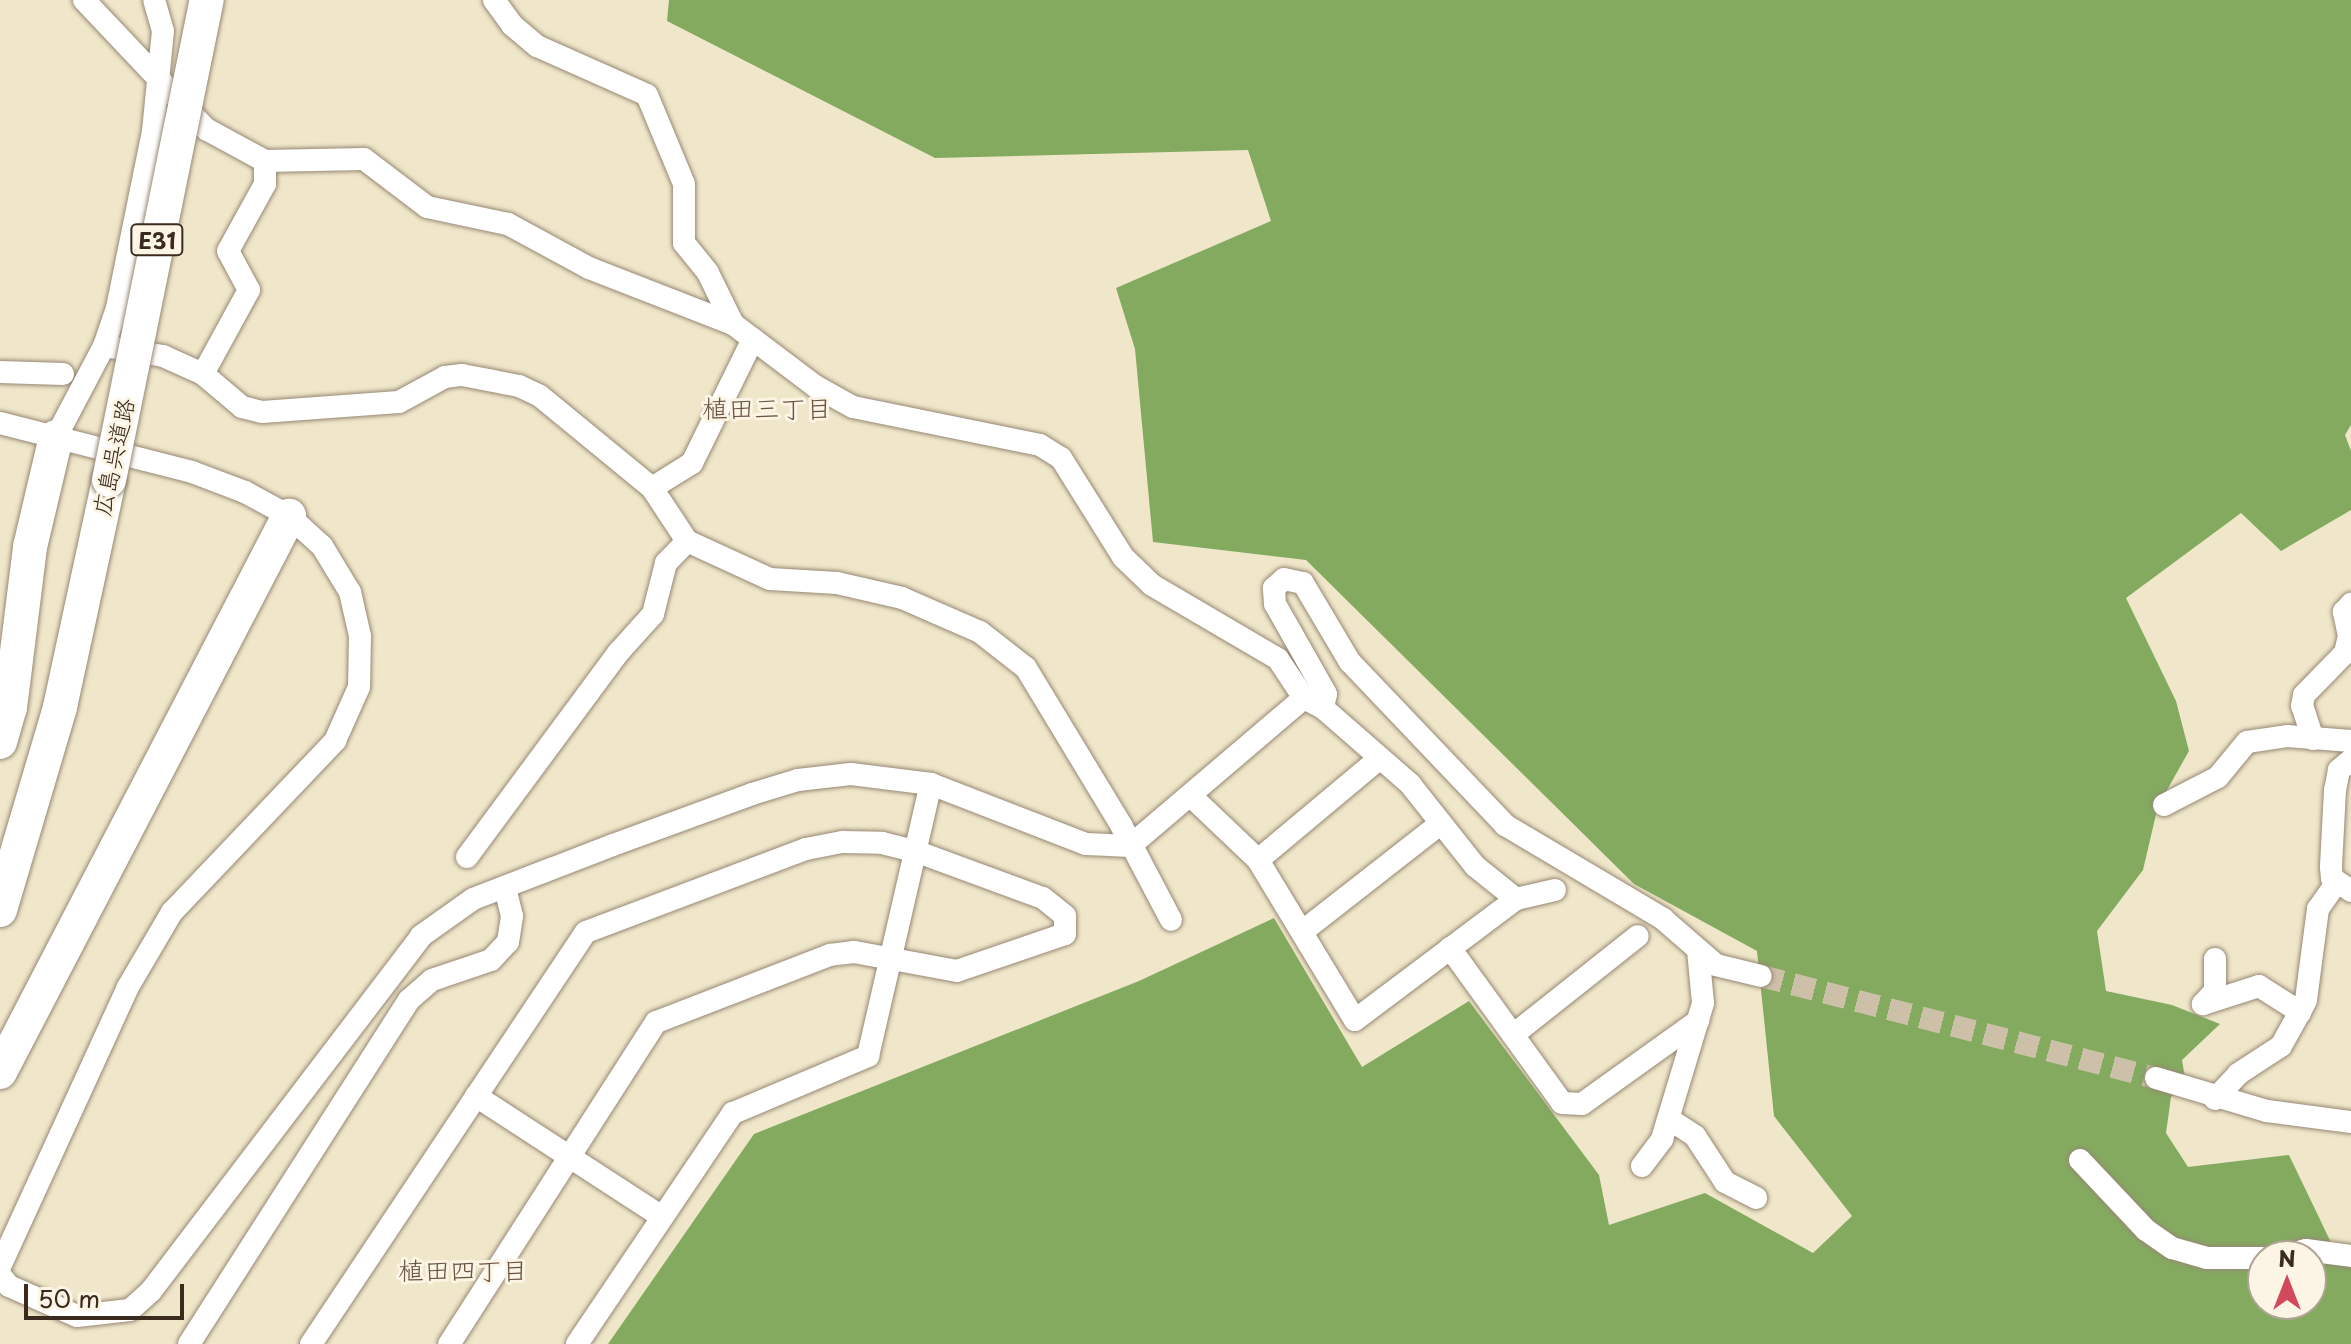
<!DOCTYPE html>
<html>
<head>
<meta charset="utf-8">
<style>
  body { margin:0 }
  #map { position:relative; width:2351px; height:1344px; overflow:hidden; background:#f0e7ca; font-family:"Playpen Sans","Klee One",sans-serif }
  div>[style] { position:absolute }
  .forest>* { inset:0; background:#84aa60 }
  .minor-tunnel>* { height:22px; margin-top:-11px; transform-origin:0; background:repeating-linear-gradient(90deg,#ccc1a8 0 22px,transparent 0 33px) }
  .roads { filter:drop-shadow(0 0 2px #968874) drop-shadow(0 0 2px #968874) }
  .minor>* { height:22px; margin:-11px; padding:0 11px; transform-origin:11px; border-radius:11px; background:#fff }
  .highway>* { height:34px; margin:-17px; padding:0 17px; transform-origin:17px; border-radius:17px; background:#fff }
  .bridges { filter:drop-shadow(0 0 2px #968874) drop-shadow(0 0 2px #968874) }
  .highway-bridge>* { height:34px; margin:-17px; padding:0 17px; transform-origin:17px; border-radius:17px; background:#fff }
  span { translate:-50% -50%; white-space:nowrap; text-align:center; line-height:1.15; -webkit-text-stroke:6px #fcf5e5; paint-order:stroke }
  .shield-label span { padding:2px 6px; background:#fcf5e5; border:2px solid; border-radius:6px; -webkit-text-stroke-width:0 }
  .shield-label { font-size:22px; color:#3b2a1e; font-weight:700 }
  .street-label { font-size:24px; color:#3b2a1e }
  .neighbourhood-label { font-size:26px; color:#6a5440 }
  .north { position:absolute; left:2247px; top:1240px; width:80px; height:80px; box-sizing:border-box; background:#fcf5e5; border:2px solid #afa495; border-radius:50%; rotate:0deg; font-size:22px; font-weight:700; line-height:32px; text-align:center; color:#3b2a1e }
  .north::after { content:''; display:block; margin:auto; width:28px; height:36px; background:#d1495b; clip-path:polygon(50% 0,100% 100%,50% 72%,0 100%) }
  .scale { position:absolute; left:24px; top:1284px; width:160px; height:36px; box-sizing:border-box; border:4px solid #3b2a1e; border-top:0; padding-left:10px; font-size:24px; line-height:28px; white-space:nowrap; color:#3b2a1e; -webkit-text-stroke:6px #fcf5e5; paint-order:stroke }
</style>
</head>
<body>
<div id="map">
  <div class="forest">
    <i style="clip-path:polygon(evenodd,669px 0,2351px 0,2351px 425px,2345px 435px,2351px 451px,2351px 510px,2281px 551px,2241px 513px,2126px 598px,2176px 701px,2189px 751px,2158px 806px,2143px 870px,2097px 931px,2106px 991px,2172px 1005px,2220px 1024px,2182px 1060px,2186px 1083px,2171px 1097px,2166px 1133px,2188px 1167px,2289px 1155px,2337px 1255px,2351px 1259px,2351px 1344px,608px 1344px,754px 1134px,1139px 981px,1274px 918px,1362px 1067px,1469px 1001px,1599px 1175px,1609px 1225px,1705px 1193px,1813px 1253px,1852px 1216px,1774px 1116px,1757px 951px,1634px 884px,1306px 560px,1153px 542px,1135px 349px,1116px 288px,1271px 221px,1248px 150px,935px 158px,667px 21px,669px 0,2263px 1256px,2311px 1256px,2311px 1304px,2263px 1304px,2263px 1256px)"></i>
  </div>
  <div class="minor-tunnel">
    <i style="left:1761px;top:976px;width:408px;rotate:14.5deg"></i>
  </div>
  <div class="roads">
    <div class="minor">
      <i style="left:84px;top:0;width:178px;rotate:46.6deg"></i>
      <i style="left:206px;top:129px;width:67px;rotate:28.5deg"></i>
      <i style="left:265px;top:161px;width:99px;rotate:-1.2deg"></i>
      <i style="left:364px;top:159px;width:79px;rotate:37.3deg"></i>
      <i style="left:427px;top:207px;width:83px;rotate:11.9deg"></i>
      <i style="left:508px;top:224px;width:92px;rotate:28.5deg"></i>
      <i style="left:589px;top:268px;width:155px;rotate:21.3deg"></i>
      <i style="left:733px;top:324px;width:103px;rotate:37.1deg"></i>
      <i style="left:815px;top:386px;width:43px;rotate:28.9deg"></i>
      <i style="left:853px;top:407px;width:191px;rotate:11.5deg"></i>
      <i style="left:1040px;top:445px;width:25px;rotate:32deg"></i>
      <i style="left:1061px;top:458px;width:117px;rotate:57.9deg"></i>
      <i style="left:1123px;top:557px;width:40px;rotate:44deg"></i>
      <i style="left:1152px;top:585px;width:146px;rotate:30.4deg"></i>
      <i style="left:1278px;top:659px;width:47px;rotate:56.3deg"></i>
      <i style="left:494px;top:0;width:31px;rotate:54deg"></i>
      <i style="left:512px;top:25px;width:33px;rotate:40deg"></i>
      <i style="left:537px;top:46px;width:120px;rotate:24deg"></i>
      <i style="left:647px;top:95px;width:96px;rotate:67.4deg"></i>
      <i style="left:684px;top:184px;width:59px;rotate:90deg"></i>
      <i style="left:684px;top:243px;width:38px;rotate:51deg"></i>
      <i style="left:708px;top:273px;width:57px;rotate:63.9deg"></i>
      <i style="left:104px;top:346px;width:60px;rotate:9.6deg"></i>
      <i style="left:163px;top:356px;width:44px;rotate:24.2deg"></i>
      <i style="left:203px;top:374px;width:51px;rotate:40.2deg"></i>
      <i style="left:242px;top:407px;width:21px;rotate:14deg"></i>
      <i style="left:262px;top:412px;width:137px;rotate:-4.2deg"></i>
      <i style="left:399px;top:402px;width:52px;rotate:-28.5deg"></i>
      <i style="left:445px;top:377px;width:17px;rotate:-7deg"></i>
      <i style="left:462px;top:375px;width:58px;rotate:10.9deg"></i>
      <i style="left:519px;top:386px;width:23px;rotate:25deg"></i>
      <i style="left:540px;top:396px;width:145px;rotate:39.4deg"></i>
      <i style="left:652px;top:488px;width:64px;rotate:56.6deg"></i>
      <i style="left:687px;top:541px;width:91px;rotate:24.6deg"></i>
      <i style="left:770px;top:579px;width:67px;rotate:3.4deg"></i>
      <i style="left:837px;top:583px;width:67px;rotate:13deg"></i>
      <i style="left:902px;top:598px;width:85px;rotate:23.6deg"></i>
      <i style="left:980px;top:632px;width:58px;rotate:38deg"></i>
      <i style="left:1026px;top:668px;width:184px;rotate:58.8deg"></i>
      <i style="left:1121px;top:825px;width:107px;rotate:62.2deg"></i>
      <i style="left:0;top:372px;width:63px;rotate:1.8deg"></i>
      <i style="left:203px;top:374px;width:96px;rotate:-61.3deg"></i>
      <i style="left:249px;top:290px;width:44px;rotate:-118.3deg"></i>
      <i style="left:228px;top:251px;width:77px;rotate:-61.1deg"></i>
      <i style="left:265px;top:184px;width:23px;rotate:-90deg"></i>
      <i style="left:0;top:423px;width:198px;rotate:14.3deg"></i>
      <i style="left:192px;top:472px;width:57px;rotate:20.7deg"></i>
      <i style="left:245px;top:492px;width:50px;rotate:28.6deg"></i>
      <i style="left:289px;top:516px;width:45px;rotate:42.3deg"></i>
      <i style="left:322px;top:546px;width:54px;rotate:58.7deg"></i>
      <i style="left:350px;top:592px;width:45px;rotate:77.2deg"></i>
      <i style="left:360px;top:636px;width:51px;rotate:91.1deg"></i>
      <i style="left:359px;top:687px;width:59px;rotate:114deg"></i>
      <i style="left:335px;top:741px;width:236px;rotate:133.6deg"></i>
      <i style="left:172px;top:912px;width:87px;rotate:120.4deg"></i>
      <i style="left:128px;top:987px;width:307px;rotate:114.6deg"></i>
      <i style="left:56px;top:437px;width:103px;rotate:-62.2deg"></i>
      <i style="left:104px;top:346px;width:40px;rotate:-71.1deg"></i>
      <i style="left:117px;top:308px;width:181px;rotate:-78.5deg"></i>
      <i style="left:153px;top:131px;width:100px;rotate:-84.3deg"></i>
      <i style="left:163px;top:31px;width:32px;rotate:-106deg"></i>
      <i style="left:652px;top:488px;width:47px;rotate:-32deg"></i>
      <i style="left:692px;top:463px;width:138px;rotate:-63.8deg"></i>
      <i style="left:1323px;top:708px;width:116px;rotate:41.1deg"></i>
      <i style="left:1410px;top:784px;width:105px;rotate:51.6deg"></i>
      <i style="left:1475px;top:866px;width:53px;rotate:38.8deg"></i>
      <i style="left:2313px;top:739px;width:35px;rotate:-108deg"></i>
      <i style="left:2302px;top:706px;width:11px;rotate:-80deg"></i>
      <i style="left:2304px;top:695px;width:59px;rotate:-45.7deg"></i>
      <i style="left:2345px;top:653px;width:17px;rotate:-77deg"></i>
      <i style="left:2349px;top:636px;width:25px;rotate:-102deg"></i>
      <i style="left:2344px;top:612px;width:11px;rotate:-49deg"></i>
      <i style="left:2351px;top:760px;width:16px;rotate:140deg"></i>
      <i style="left:2339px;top:770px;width:20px;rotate:101deg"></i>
      <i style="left:2335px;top:790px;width:77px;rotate:93deg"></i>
      <i style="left:2331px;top:867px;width:11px;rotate:85deg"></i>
      <i style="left:2332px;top:878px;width:23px;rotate:34deg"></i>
      <i style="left:1193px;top:798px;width:90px;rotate:43.6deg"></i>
      <i style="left:1258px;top:860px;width:187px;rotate:58.8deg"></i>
      <i style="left:1355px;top:1020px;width:201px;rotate:-36.9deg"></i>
      <i style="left:1516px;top:899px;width:40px;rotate:-13deg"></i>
      <i style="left:2164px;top:805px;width:61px;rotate:-27.4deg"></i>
      <i style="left:2218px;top:777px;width:45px;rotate:-50.4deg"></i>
      <i style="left:2247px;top:742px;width:40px;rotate:-8.5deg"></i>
      <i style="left:2287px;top:736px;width:64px;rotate:4.5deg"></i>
      <i style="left:467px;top:857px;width:254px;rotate:-53.5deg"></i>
      <i style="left:618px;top:653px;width:52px;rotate:-48.1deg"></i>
      <i style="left:653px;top:614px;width:53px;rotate:-75.7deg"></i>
      <i style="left:666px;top:563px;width:30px;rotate:-46deg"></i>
      <i style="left:1258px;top:860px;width:159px;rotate:-39.9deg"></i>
      <i style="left:1303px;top:931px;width:175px;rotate:-38deg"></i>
      <i style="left:1450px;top:948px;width:191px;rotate:54.1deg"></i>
      <i style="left:1562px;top:1103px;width:20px;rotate:3deg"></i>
      <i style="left:1582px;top:1104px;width:143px;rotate:-35.6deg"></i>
      <i style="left:2215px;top:959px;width:32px;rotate:90deg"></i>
      <i style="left:2215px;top:991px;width:18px;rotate:133deg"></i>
      <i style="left:2203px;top:1004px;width:59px;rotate:-17.8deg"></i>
      <i style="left:2259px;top:986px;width:49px;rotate:32.4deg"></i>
      <i style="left:1513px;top:1035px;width:159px;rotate:-38.4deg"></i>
      <i style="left:2156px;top:1078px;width:116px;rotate:16.6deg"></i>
      <i style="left:2267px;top:1111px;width:85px;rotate:7.5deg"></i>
      <i style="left:476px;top:1096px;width:222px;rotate:33deg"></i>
      <i style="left:2215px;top:1099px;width:34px;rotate:-47deg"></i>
      <i style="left:2238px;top:1074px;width:51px;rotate:-33.1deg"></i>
      <i style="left:2281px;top:1046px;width:39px;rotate:-61deg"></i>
      <i style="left:2300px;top:1012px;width:13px;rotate:-63deg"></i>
      <i style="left:2306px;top:1000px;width:92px;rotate:-82.5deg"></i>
      <i style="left:2318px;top:909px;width:33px;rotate:-55deg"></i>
      <i style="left:1669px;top:1119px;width:31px;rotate:33deg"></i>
      <i style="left:1695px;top:1136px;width:55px;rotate:56.9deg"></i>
      <i style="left:1725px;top:1182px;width:35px;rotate:27deg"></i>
      <i style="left:2080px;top:1160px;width:96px;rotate:46.7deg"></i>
      <i style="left:2146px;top:1230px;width:32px;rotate:35deg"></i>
      <i style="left:2172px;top:1248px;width:36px;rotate:16deg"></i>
      <i style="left:2207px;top:1258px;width:56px"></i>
      <i style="left:1642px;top:1166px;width:34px;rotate:-53deg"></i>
      <i style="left:1662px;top:1139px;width:142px;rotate:-73.2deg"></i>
      <i style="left:1703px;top:1003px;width:53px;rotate:-95.4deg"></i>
      <i style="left:2282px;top:1256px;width:25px;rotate:-14deg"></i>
      <i style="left:2306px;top:1250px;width:45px;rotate:7.6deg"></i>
      <i style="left:0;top:1275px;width:14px;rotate:51deg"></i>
      <i style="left:9px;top:1286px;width:74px;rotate:23.8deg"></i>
      <i style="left:77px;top:1316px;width:53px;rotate:-6.5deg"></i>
      <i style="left:130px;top:1310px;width:28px;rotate:-42deg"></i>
      <i style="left:151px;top:1291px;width:446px;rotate:-52.7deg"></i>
      <i style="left:421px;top:936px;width:64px;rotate:-35.4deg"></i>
      <i style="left:473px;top:899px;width:150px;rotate:-21.1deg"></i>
      <i style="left:613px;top:845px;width:148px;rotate:-20.1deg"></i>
      <i style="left:752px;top:794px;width:48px;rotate:-16.9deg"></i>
      <i style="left:798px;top:780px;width:53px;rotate:-6.5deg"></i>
      <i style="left:851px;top:774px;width:81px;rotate:7.1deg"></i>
      <i style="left:931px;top:784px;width:166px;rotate:21.2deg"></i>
      <i style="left:1086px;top:844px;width:44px;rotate:2.6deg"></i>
      <i style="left:1130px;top:846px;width:228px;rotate:-40.4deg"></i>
      <i style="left:1304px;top:698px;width:21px;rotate:28deg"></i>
      <i style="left:1323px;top:708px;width:14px;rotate:-78deg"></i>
      <i style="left:1326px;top:694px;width:103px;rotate:-119.5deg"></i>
      <i style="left:1275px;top:604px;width:16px;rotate:-94deg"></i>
      <i style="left:1274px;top:588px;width:13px;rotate:-42deg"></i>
      <i style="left:1284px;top:579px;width:19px;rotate:12deg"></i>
      <i style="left:1303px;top:583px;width:92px;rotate:59.3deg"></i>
      <i style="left:1350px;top:662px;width:225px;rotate:46.4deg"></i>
      <i style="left:1505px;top:825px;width:184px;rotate:30.7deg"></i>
      <i style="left:1663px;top:919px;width:70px;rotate:41deg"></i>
      <i style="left:1716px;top:965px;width:46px;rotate:13.7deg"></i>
      <i style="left:189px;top:1344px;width:408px;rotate:-57.4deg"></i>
      <i style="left:409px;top:1000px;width:30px;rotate:-41deg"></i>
      <i style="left:432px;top:980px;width:62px;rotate:-18.7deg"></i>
      <i style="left:491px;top:960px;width:25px;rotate:-47deg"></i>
      <i style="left:508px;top:942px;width:26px;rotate:-81deg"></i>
      <i style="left:512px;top:916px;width:30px;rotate:-104deg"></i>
      <i style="left:311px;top:1344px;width:495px;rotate:-56.3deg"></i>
      <i style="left:586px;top:932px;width:235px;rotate:-20.7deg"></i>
      <i style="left:806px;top:849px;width:38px;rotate:-11deg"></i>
      <i style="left:843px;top:842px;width:39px;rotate:1deg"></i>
      <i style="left:882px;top:843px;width:34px;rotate:14deg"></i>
      <i style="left:915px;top:851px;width:136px;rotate:20.2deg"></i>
      <i style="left:1043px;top:898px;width:28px;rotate:39deg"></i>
      <i style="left:1065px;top:916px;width:18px;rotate:90deg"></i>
      <i style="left:1065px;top:934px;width:114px;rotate:161.1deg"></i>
      <i style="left:957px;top:971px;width:105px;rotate:-169.5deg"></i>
      <i style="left:854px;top:952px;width:24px;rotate:173deg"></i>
      <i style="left:830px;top:955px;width:186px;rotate:158.9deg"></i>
      <i style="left:656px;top:1022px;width:383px;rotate:122.7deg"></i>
      <i style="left:577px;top:1344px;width:279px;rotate:-56deg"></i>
      <i style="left:733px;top:1113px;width:147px;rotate:-22.9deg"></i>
      <i style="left:868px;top:1056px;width:279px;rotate:-77deg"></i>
    </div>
    <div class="highway">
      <i style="left:0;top:742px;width:35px;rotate:-74deg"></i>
      <i style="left:10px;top:708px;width:162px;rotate:-82.9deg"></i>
      <i style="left:30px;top:547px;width:113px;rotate:-76.7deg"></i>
      <i style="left:0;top:910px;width:212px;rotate:-73.5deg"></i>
      <i style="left:60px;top:707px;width:232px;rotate:-77.8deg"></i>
      <i style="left:0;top:1072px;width:627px;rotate:-62.54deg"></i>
    </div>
  </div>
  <div class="bridges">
    <div class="highway-bridge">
      <i style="left:109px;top:480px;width:490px;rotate:-78.5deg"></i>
    </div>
  </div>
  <div class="shield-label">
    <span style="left:157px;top:240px">E31</span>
  </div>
  <div class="street-label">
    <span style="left:113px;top:457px;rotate:-78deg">広島呉道路</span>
  </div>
  <div class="neighbourhood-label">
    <span style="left:767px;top:408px">植田三丁目</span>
    <span style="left:463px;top:1270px">植田四丁目</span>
  </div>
  <div class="north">N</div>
  <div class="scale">50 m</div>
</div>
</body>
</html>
